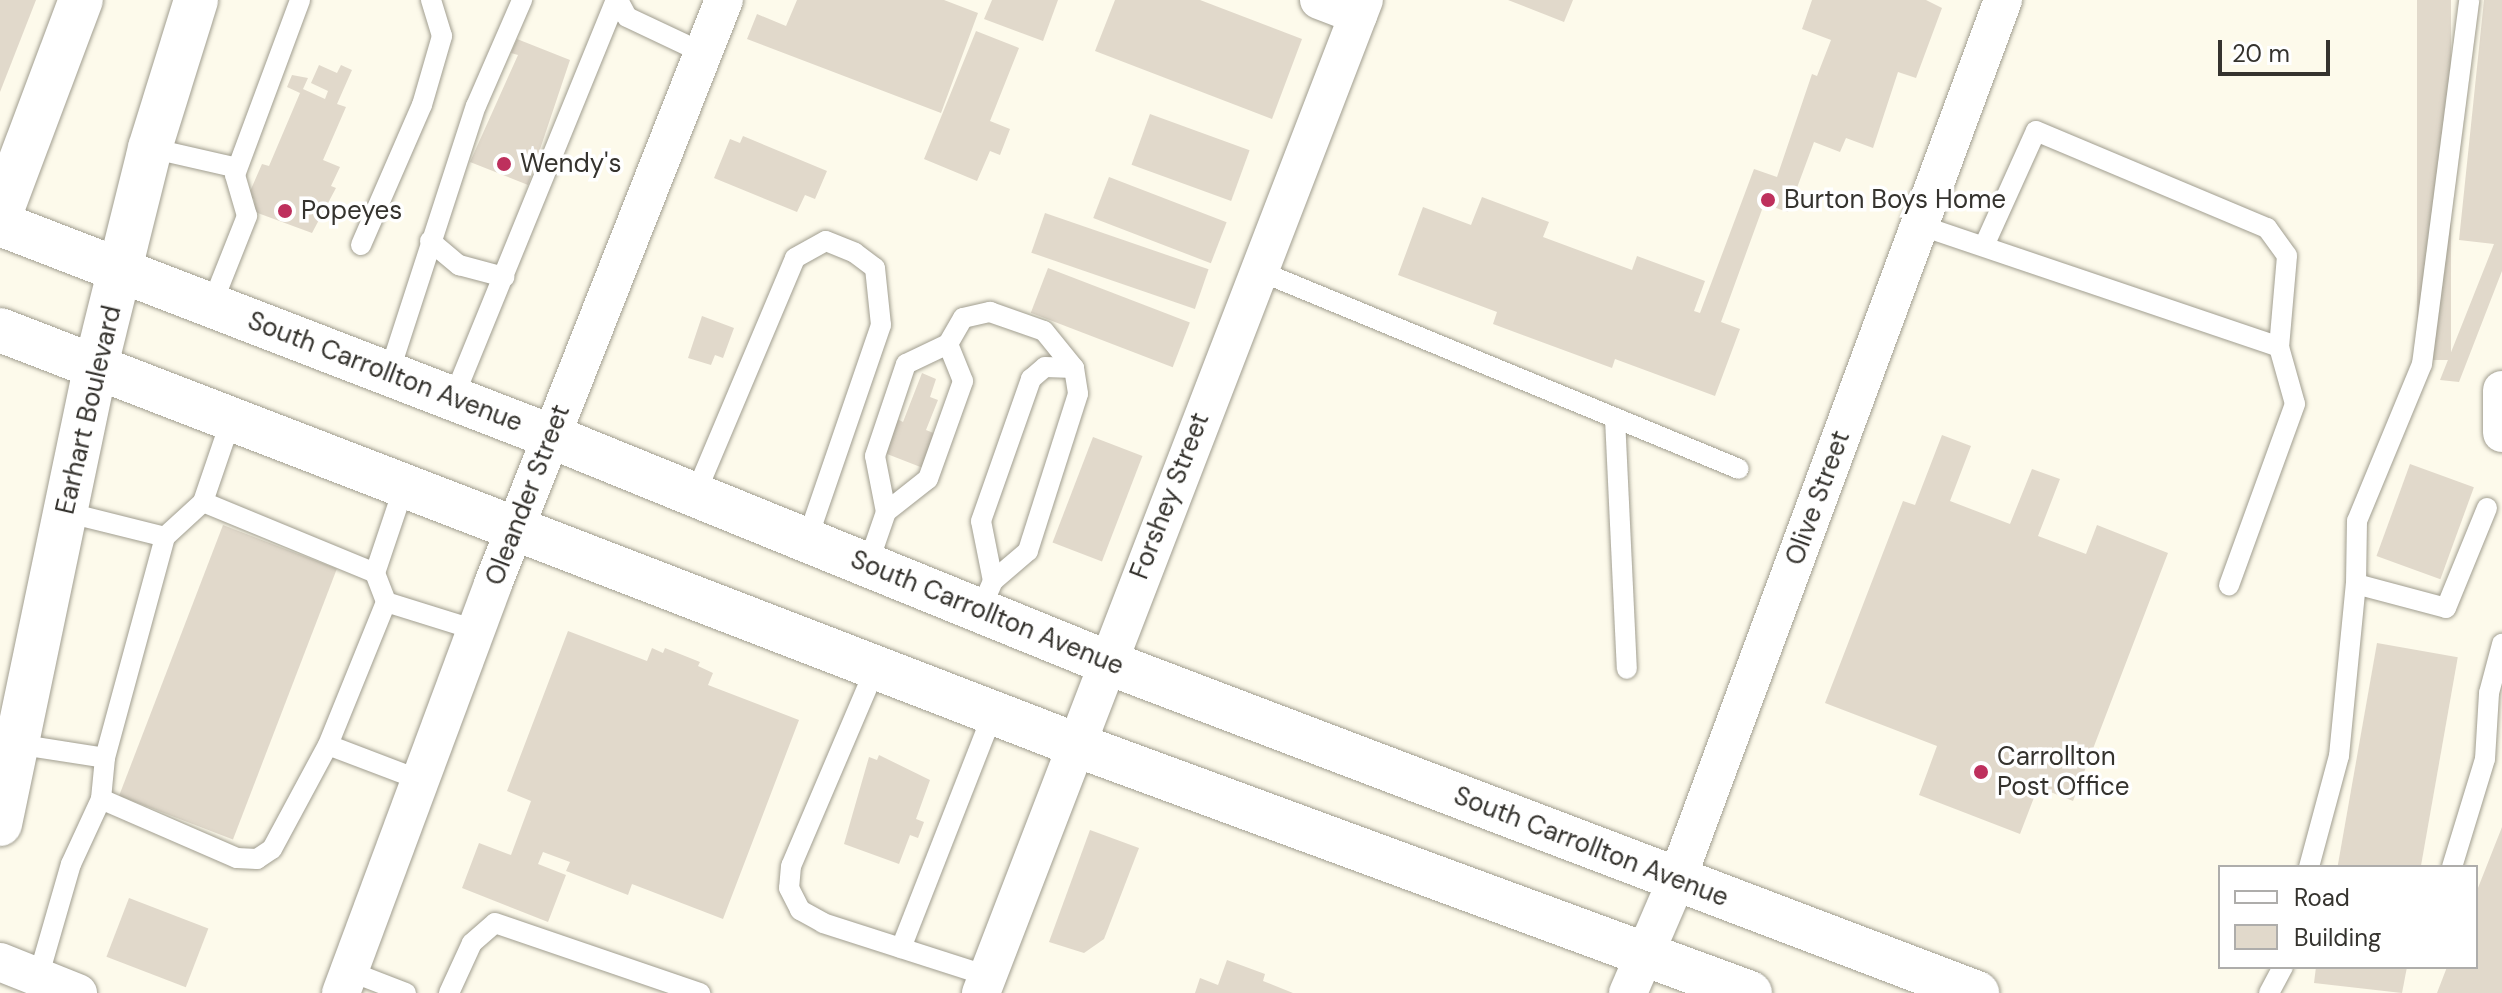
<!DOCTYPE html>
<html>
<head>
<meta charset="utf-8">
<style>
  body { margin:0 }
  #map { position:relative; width:2502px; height:993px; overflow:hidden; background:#fdfaeb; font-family:"DM Sans",sans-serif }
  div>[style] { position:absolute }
  .building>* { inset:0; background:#e1d9cb; transform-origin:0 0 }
  .roads { filter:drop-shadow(0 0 2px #a19e90) drop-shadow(0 0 2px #a19e90) }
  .lane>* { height:20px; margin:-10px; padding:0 10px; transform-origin:10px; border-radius:10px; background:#fff }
  .street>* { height:38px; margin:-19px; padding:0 19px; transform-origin:19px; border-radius:19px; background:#fff }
  .secondary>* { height:44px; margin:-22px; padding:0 22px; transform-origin:22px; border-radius:22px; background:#fff }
  .primary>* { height:44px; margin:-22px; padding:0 22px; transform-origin:22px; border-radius:22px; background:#fff }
  .dots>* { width:22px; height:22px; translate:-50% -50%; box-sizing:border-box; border:4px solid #fff; border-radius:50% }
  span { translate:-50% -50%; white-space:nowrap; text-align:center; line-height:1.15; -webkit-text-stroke:7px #fff; paint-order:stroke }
  .poi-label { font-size:26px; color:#35332e }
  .left { translate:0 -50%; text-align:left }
  .street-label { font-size:26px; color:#35332e }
  .legend { position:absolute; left:2218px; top:865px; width:260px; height:104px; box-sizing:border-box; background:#fff; border:2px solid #aeadab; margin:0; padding:10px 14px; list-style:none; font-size:24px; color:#35332e }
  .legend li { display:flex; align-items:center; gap:16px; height:40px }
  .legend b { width:40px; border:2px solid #aeadab }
  .scale { position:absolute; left:2218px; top:40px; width:112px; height:36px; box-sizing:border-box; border:4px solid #35332e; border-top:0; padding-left:10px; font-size:24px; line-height:28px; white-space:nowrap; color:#35332e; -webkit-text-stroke:6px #fff; paint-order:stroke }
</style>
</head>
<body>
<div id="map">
  <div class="building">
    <i style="clip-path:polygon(0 0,36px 0,0 92px)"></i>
    <i style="clip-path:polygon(797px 0,944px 0,978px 13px,941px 113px,747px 39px,757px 14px,786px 26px)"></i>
    <i style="clip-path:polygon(992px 0,1058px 0,1043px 41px,984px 19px)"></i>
    <i style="clip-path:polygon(1115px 0,1200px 0,1302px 39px,1272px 119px,1095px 51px)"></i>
    <i style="clip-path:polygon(1508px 0,1573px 0,1564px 22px)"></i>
    <i style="clip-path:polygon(1812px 0,1926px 0,1942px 8px,1916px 78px,1898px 72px,1873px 148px,1846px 138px,1840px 152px,1814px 142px,1788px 212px,1764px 204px,1721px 322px,1740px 329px,1715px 396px,1615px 359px,1612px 368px,1493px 324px,1497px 312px,1398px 275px,1423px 207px,1471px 225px,1482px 197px,1549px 222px,1543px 237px,1632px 270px,1637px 256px,1705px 281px,1694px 311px,1700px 313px,1754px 169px,1777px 177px,1812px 74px,1817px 76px,1831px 40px,1802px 29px)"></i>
    <i style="left:2417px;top:0;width:34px;height:360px"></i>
    <i style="clip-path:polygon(2484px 0,2502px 0,2502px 271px,2459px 382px,2440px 380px,2494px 244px,2459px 240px)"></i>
    <i style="clip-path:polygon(976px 31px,1019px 48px,990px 121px,1010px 129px,1000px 155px,990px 151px,977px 181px,924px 159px)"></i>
    <i style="clip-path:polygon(517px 39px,570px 60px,528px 185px,470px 162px,518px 55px,511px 53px)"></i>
    <i style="clip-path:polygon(319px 65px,337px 73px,341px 65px,352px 70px,337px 104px,346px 107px,323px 160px,340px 167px,331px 186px,336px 188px,312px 233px,255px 212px,254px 199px,248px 196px,262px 164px,269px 166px,300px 93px,287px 87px,292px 75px,308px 78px,303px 89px,325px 99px,328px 91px,311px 83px)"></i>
    <i style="left:1150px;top:114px;width:106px;height:54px;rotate:20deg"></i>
    <i style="clip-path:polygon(743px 136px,827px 171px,815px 199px,805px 195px,797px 212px,714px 178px,730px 139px,740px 143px)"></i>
    <i style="left:1109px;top:177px;width:126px;height:44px;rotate:21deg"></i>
    <i style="left:1045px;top:213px;width:173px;height:42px;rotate:19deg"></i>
    <i style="left:1048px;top:268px;width:152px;height:48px;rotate:21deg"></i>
    <i style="clip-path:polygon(702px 316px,734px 328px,723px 358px,715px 355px,711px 365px,688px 358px)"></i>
    <i style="clip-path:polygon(922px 373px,936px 379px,930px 397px,938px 400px,926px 430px,936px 434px,923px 468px,882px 452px,895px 418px,903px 422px)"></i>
    <i style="clip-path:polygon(1942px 435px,1971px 446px,1950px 501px,2010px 524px,2032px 469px,2060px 479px,2038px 536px,2086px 554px,2097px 525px,2168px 553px,2073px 801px,2038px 787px,2020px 834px,1919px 795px,1937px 746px,1825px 703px,1903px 501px,1915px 505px)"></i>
    <i style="left:1093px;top:437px;width:53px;height:113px;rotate:21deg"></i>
    <i style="left:2410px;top:464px;width:68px;height:98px;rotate:20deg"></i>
    <i style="left:223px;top:525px;width:122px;height:290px;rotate:21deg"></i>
    <i style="clip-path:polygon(568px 631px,647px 661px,652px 648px,663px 653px,665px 648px,700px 662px,698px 666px,713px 673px,708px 685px,799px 720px,723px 919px,632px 884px,628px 895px,566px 871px,570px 862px,543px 852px,538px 864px,566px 875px,548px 922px,462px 888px,479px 843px,511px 855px,531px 801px,507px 791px)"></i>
    <i style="left:2377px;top:643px;width:82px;height:227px;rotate:10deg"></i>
    <i style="clip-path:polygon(879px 755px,930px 780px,916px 819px,924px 822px,918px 838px,910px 835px,899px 864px,844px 844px,869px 757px,877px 760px)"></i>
    <i style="clip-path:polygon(2502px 827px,2502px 993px,2437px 993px,2447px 967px,2476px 967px,2476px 893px)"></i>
    <i style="clip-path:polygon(1090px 830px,1139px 848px,1104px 939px,1084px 953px,1049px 942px)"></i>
    <i style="left:129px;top:898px;width:85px;height:63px;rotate:21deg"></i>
    <i style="clip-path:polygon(1227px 960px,1265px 974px,1263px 981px,1293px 993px,1195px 993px,1200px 978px,1218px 985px)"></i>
    <i style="clip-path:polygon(2316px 967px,2407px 967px,2402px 993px,2314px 983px)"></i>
  </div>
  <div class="roads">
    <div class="lane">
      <i style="left:618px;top:0;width:19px;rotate:62deg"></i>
      <i style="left:627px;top:17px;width:84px;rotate:25.3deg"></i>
      <i style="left:150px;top:148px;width:89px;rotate:12.9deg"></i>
      <i style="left:1919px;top:225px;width:380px;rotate:18.7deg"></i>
      <i style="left:2279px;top:347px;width:59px;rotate:74.3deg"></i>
      <i style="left:2295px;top:404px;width:193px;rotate:110deg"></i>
      <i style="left:430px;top:241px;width:38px;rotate:40deg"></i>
      <i style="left:459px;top:265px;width:47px;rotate:14.9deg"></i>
      <i style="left:361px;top:245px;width:153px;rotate:-66.5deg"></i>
      <i style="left:422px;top:105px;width:72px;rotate:-73.8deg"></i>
      <i style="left:442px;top:36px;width:38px;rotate:-107deg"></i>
      <i style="left:1984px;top:246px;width:126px;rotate:-65.7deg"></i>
      <i style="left:2036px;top:131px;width:251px;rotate:22.8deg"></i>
      <i style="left:2267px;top:228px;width:34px;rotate:54deg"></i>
      <i style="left:2287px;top:256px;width:91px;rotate:95deg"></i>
      <i style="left:1257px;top:270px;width:521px;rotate:22.43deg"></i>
      <i style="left:212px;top:304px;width:95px;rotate:-68.3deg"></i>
      <i style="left:247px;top:216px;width:43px;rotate:-106.3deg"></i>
      <i style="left:235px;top:175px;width:187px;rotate:-69.6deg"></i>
      <i style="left:389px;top:373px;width:281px;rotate:-72deg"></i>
      <i style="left:476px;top:106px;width:116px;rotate:-66.5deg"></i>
      <i style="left:453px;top:399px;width:431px;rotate:-67.8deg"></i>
      <i style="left:1615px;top:418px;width:251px;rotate:87.3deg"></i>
      <i style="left:230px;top:423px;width:83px;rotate:108.9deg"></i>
      <i style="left:203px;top:502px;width:52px;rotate:137.4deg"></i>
      <i style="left:165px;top:537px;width:229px;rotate:105.2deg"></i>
      <i style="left:105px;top:758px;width:41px;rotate:95.6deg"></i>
      <i style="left:101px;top:799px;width:148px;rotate:23.5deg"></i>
      <i style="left:237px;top:858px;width:20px;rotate:3deg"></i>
      <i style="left:257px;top:859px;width:18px;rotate:-34deg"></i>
      <i style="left:272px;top:849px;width:118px;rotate:-61.7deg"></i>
      <i style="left:695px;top:495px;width:257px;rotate:-67.1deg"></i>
      <i style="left:795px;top:258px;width:35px;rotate:-29deg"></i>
      <i style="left:826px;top:241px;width:31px;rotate:22deg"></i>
      <i style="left:855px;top:253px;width:25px;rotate:37deg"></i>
      <i style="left:875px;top:268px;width:57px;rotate:84deg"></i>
      <i style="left:881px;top:325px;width:227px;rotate:109deg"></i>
      <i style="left:203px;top:502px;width:186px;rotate:22.4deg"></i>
      <i style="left:375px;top:573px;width:31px;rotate:69deg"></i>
      <i style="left:65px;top:512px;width:103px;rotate:14deg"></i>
      <i style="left:886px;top:512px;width:53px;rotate:-38.2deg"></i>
      <i style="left:928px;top:479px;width:104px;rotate:-70.3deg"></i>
      <i style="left:963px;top:381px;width:40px;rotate:-112deg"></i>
      <i style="left:948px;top:344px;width:30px;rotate:-60deg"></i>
      <i style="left:963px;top:318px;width:28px;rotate:-13deg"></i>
      <i style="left:990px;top:312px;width:57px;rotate:19.4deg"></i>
      <i style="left:1044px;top:331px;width:48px;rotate:51deg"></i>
      <i style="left:1074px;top:368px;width:26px;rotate:81deg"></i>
      <i style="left:1078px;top:394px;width:165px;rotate:107.7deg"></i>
      <i style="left:1028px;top:551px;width:46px;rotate:139.4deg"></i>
      <i style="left:993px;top:581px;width:30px;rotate:114deg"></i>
      <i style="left:868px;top:564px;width:55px;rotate:-70.9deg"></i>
      <i style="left:886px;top:512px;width:57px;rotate:-101.1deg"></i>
      <i style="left:875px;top:456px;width:97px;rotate:-71.4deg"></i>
      <i style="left:906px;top:364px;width:47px;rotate:-25.5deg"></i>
      <i style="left:375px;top:573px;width:91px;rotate:-71.4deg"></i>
      <i style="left:993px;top:581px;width:61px;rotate:-101.3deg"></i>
      <i style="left:981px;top:521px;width:151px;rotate:-70.6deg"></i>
      <i style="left:1031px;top:379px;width:18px;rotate:-41deg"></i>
      <i style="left:1045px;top:367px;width:29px;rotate:2deg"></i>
      <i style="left:2356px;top:584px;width:63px;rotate:-89.1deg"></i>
      <i style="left:2357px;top:521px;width:170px;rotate:-67.5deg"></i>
      <i style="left:2422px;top:364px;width:367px;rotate:-82.6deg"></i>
      <i style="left:876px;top:667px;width:216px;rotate:113.1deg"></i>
      <i style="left:791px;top:866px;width:22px;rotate:95deg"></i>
      <i style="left:789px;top:888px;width:25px;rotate:63deg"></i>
      <i style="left:800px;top:910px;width:26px;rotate:29deg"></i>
      <i style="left:823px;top:923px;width:173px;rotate:17.8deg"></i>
      <i style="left:16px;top:744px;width:90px;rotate:8.9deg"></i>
      <i style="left:420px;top:780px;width:98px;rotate:-159.2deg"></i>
      <i style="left:328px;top:745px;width:154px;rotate:-67.9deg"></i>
      <i style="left:386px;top:602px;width:94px;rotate:17.3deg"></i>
      <i style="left:2309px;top:867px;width:115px;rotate:-74.9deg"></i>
      <i style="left:2339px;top:756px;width:173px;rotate:-84.4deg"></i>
      <i style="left:2356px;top:584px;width:93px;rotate:14.9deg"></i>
      <i style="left:2446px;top:608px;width:108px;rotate:-67.7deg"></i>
      <i style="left:2452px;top:867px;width:113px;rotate:-73deg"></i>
      <i style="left:2485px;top:759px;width:66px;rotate:-86.5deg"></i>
      <i style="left:2489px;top:693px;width:51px;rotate:-75.1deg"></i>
      <i style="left:901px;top:948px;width:252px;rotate:-68.6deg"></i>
      <i style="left:349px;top:971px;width:61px;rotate:21.1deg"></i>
      <i style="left:38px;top:978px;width:119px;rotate:-73.9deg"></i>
      <i style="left:71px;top:864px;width:72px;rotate:-65.2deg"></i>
      <i style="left:449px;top:993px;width:55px;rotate:-65.3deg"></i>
      <i style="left:472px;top:943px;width:30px;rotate:-41deg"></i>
      <i style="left:495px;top:923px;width:217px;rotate:18.9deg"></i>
      <i style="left:2269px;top:993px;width:30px;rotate:-62deg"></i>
    </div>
    <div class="street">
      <i style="left:1319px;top:0;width:42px;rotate:21deg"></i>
      <i style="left:2502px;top:390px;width:43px;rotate:90deg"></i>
      <i style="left:0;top:962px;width:84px;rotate:21.7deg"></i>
      <i style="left:341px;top:993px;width:436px;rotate:-69.6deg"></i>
      <i style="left:493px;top:584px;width:628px;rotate:-68.42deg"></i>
      <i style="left:981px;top:993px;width:1064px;rotate:-68.91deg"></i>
      <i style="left:1628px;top:993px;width:124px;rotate:-66.7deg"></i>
      <i style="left:1677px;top:879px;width:938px;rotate:-69.65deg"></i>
    </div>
    <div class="secondary">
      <i style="left:0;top:224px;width:589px;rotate:21.08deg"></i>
      <i style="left:550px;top:436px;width:600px;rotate:22.12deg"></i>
      <i style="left:1106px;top:662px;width:932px;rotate:20.81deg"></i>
      <i style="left:0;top:330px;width:1156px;rotate:21.08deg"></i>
      <i style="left:1079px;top:746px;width:715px;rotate:20.21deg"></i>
    </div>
    <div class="primary">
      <i style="left:0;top:215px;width:230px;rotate:-69.4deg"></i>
      <i style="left:0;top:824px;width:465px;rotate:-78.2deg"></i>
      <i style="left:95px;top:369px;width:228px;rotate:-76deg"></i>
      <i style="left:150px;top:148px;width:155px;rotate:-72.7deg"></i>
    </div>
  </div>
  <div class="dots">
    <i style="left:504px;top:164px;background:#be305d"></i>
    <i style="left:1768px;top:200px;background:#be305d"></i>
    <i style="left:285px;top:211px;background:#be305d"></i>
    <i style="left:1981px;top:772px;background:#be305d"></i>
  </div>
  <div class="poi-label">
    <span class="left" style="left:520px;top:164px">Wendy's</span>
    <span class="left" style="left:1784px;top:200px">Burton Boys Home</span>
    <span class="left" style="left:301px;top:211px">Popeyes</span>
    <span class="left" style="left:1997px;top:772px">Carrollton<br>Post Office</span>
  </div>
  <div class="street-label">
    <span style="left:385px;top:372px;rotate:21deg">South Carrollton Avenue</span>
    <span style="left:89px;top:410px;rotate:-77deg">Earhart Boulevard</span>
    <span style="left:528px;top:495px;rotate:-69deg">Oleander Street</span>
    <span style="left:1170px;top:496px;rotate:-69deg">Forshey Street</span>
    <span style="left:1818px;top:498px;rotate:-70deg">Olive Street</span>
    <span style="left:987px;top:613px;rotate:22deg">South Carrollton Avenue</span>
    <span style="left:1591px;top:847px;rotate:21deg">South Carrollton Avenue</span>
  </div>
  <ul class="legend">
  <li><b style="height:10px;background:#fff"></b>Road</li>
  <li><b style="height:22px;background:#e1d9cb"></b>Building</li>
  </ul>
  <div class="scale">20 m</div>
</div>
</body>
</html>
